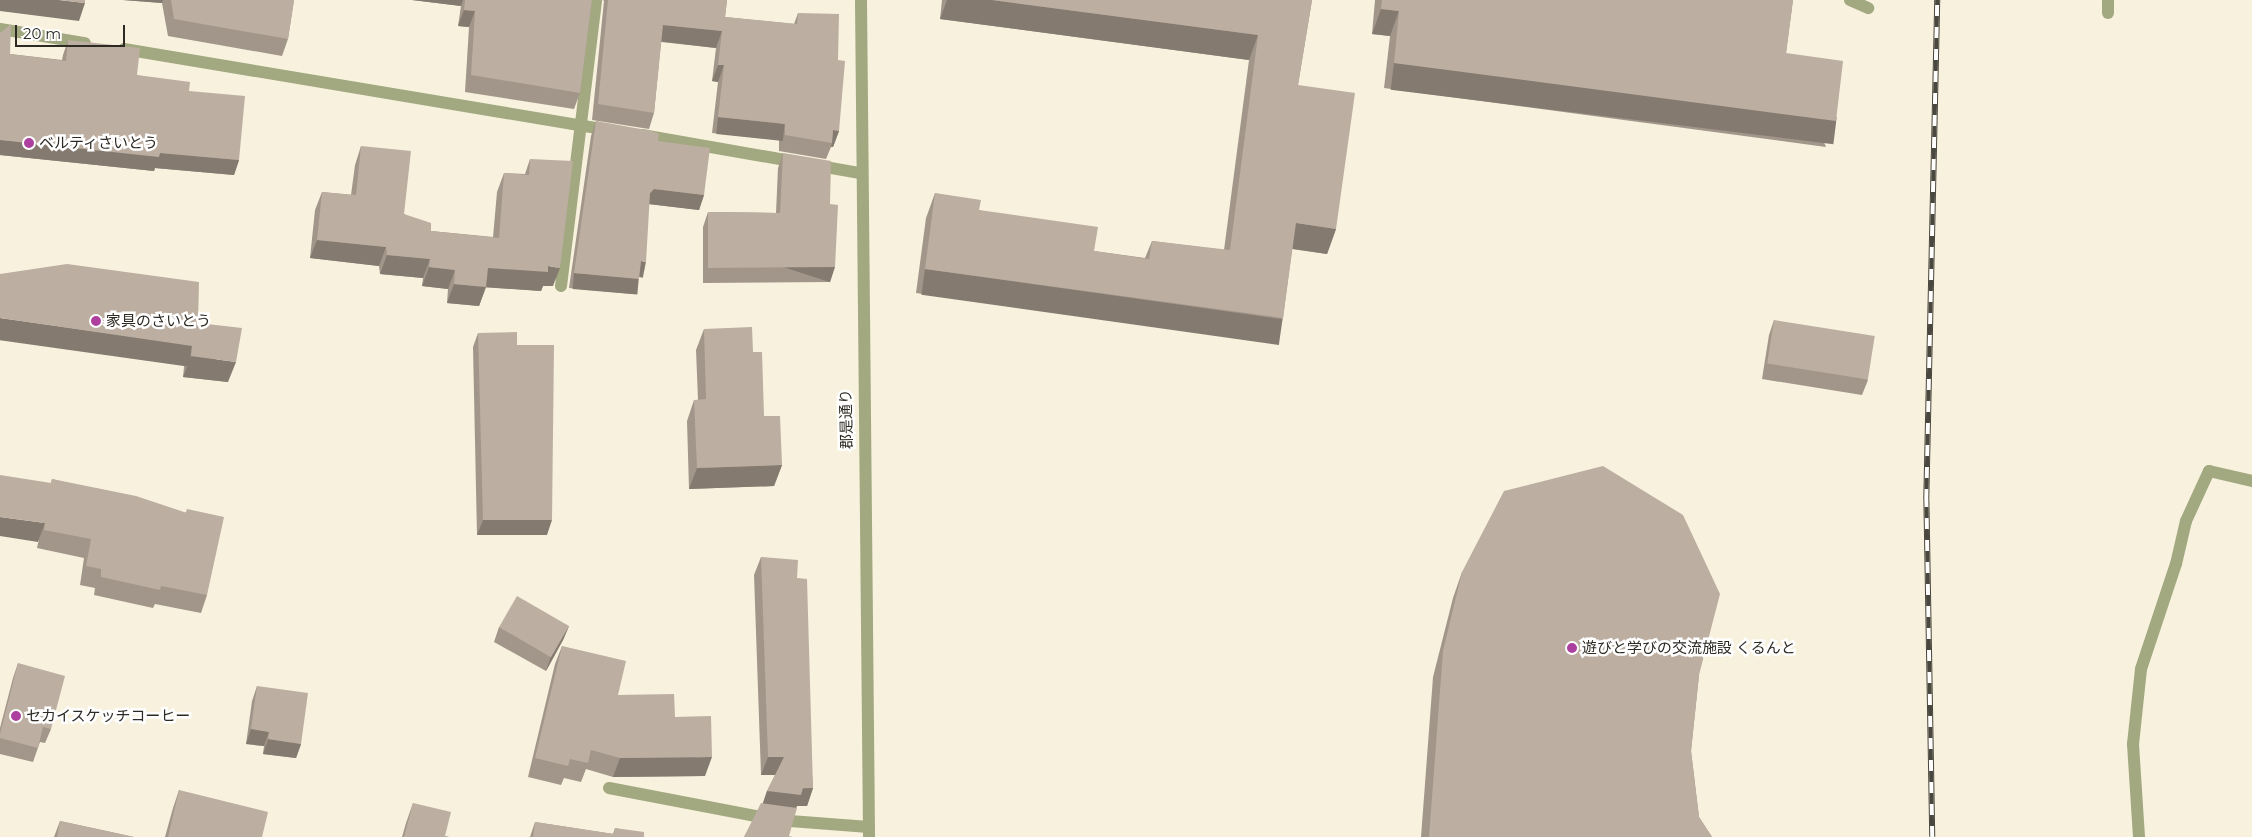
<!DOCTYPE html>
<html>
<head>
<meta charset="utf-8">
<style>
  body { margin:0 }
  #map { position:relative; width:2252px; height:837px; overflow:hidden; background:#f7f1de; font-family:Montserrat,"Noto Sans JP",sans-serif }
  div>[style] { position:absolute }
  .minor>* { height:12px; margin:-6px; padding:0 6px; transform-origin:6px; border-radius:6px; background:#a2a87f }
  .rail>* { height:5.5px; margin-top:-2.75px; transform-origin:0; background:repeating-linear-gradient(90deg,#fff 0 11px,#4a473f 0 22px); box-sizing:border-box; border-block:1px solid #4a473f }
  .wall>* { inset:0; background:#a2968a }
  .shaded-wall>* { inset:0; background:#847a70; transform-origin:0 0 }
  .building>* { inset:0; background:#bcaea0; transform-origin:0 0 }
  .dots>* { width:14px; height:14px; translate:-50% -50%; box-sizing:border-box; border:2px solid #fff; border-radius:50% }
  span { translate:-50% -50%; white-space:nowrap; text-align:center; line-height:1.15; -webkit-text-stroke:5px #fff; paint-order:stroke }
  .poi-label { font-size:15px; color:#2c2a23 }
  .left { translate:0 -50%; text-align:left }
  .street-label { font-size:15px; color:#2c2a23 }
  .scale { position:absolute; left:15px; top:25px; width:110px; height:22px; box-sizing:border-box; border:2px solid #2c2a23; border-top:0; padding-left:6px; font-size:15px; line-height:18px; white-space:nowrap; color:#2c2a23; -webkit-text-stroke:4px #fff; paint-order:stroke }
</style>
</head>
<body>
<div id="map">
  <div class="minor">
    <i style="left:861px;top:0;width:837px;rotate:89.45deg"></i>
    <i style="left:1850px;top:0;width:20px;rotate:24deg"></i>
    <i style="left:2108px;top:13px;width:13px;rotate:-90deg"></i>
    <i style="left:0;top:29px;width:86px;rotate:9.4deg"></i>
    <i style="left:124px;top:49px;width:493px;rotate:9.5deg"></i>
    <i style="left:642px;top:135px;width:220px;rotate:9.9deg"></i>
    <i style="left:561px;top:286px;width:288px;rotate:-83deg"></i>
    <i style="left:609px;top:788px;width:171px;rotate:10.8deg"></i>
    <i style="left:777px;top:820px;width:92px;rotate:4.4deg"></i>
    <i style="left:2139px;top:837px;width:93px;rotate:-93.7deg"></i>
    <i style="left:2133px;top:744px;width:75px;rotate:-83.9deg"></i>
    <i style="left:2141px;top:669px;width:111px;rotate:-71.6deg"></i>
    <i style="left:2176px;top:564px;width:44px;rotate:-76.9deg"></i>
    <i style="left:2186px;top:521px;width:55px;rotate:-65.3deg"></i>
    <i style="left:2209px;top:471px;width:44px;rotate:13.1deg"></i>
  </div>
  <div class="rail">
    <i style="left:1932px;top:837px;width:337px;rotate:-91deg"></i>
    <i style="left:1926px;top:500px;width:500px;rotate:-88.74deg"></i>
  </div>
  <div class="wall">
    <i style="clip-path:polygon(123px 0,294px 0,288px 39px,282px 56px,168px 36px,162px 3px)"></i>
    <i style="clip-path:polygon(412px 0,592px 0,580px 93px,574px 109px,465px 92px,469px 27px,458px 26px,461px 6px)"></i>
    <i style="clip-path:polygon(603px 0,727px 0,725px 17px,794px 24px,798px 13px,838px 60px,839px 131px,833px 147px,831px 147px,826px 159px,779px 151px,779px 140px,712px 133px,718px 82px,712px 81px,716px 48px,661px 42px,654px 113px,649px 129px,592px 120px,604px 1px)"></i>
    <i style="clip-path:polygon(942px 0,1312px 0,1298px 85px,1336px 229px,1327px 254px,1292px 249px,1283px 318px,1274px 343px,916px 293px,926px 218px,935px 193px,979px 210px,1094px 251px,1145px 258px,1152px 241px,1224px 250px,1249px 60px,940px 19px)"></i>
    <i style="clip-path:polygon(1375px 0,1793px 0,1786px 53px,1826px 147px,1384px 88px,1390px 36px,1372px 34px)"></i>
    <i style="clip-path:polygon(0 33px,10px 54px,62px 60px,63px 55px,68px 40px,137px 75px,189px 91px,239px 160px,234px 175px,155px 168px,154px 171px,0 155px)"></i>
    <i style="clip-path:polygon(596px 121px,658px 141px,704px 195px,699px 210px,649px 204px,640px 277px,639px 276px,633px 294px,569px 288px,591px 136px)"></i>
    <i style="clip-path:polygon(361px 146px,404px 214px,431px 231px,493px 237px,497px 192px,504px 173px,525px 174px,530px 159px,553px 286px,543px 286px,541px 291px,486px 287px,479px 306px,447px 303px,448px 289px,422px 286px,423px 278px,380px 274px,379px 266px,310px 258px,315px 210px,322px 192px,351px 195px,355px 165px)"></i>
    <i style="clip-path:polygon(783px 153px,830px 204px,830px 282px,703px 283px,703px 227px,708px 212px,776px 213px,778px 168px)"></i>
    <i style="clip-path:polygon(1774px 320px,1868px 380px,1862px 395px,1762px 379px,1769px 335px)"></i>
    <i style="clip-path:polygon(198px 323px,228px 382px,183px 377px,184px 367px)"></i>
    <i style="clip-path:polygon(704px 329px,753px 352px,764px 416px,782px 465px,774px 486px,689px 489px,687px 421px,694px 400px,698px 400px,696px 350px)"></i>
    <i style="clip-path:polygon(478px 333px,517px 345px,547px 535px,477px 535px,473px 347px)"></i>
    <i style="clip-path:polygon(52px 479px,186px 513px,187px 509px,207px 595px,201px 613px,155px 604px,153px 608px,94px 595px,95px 588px,80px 585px,84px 558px,37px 548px)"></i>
    <i style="clip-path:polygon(761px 557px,797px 578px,813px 788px,807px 806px,797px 806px,796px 808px,744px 837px,763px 803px,767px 791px,775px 775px,761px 775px,754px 575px)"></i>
    <i style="clip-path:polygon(1462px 572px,1699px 675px,1691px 751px,1699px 817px,1712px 837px,1421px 837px,1433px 677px,1453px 598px)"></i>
    <i style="clip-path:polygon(569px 626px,563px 640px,546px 671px,494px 642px,499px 627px)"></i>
    <i style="clip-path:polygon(562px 646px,618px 695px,675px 717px,705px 776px,613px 777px,586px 769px,581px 782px,564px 778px,561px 785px,528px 777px,555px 664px)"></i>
    <i style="clip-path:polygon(18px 663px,51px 729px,45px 743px,40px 742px,33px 762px,0 754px,0 728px,13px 678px)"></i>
    <i style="clip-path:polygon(257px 686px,301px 744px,296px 758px,263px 754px,264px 746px,246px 744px,252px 701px)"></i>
    <i style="clip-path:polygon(179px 790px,262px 837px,165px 837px,173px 808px)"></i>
    <i style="clip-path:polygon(413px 803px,445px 836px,449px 837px,402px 837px,406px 823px)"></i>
    <i style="clip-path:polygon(60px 821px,134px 837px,54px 837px)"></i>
    <i style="clip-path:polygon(535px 822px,613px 834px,615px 828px,644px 837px,530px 837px)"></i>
  </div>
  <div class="shaded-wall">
    <i style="clip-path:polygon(0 0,59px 0,85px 3px,79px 21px,0 11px)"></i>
    <i style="clip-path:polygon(123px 0,163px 0,162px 3px)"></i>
    <i style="clip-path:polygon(412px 0,463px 0,461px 6px)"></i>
    <i style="clip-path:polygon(947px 0,992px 0,1258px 35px,1249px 60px,940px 19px)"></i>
    <i style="clip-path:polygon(1381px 9px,1399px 11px,1390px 36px,1372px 34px)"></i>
    <i style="clip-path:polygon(464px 10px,475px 11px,469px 27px,458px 26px)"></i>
    <i style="clip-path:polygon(663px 25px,722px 31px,716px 48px,657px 41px)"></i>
    <i style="left:1394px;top:63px;width:446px;height:27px;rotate:7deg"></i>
    <i style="clip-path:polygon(718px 65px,724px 65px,718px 82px,712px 81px)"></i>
    <i style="left:718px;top:117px;width:67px;height:17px;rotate:6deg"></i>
    <i style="clip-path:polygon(833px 130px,839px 131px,833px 147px,831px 147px,832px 143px)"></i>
    <i style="clip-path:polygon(0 140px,160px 153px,239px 160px,234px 175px,155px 168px,154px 171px,0 155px)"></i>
    <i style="clip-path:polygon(654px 189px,704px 195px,699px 210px,648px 204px,650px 193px)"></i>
    <i style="clip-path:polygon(1296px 223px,1336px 229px,1327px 254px,1287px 248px)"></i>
    <i style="clip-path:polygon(317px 240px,386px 247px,379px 266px,310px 258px)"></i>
    <i style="clip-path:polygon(387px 255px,430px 259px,423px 278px,380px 274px)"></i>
    <i style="left:641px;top:261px;width:5px;height:16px;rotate:11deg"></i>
    <i style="clip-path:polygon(548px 266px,560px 268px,553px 286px,543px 286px,541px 291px,481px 287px,488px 268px)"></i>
    <i style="clip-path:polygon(429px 267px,455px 270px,448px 289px,422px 286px)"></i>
    <i style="left:835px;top:267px;width:16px;height:127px;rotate:108deg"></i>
    <i style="left:925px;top:269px;width:361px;height:26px;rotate:8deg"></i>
    <i style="left:574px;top:273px;width:65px;height:16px;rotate:5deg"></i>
    <i style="clip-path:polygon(454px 284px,486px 287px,479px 306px,447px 303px)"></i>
    <i style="left:0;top:318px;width:194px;height:22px;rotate:8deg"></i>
    <i style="clip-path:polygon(191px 356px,236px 362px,228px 382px,183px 377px)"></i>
    <i style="clip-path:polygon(782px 465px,774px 486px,689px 489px,697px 468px)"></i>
    <i style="clip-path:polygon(0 517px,45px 523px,38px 542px,0 536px)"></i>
    <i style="clip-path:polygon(483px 520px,552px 520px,547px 535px,477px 535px)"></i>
    <i style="clip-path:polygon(569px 626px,563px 640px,546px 671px,551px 656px)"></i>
    <i style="clip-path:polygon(251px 729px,269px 732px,264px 746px,246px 744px)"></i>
    <i style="clip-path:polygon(268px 739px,301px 744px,296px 758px,263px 754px)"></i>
    <i style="clip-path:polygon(712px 757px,705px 776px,613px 777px,620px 758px)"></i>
    <i style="clip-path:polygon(768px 757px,784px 757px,777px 775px,761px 775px)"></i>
    <i style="clip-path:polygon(813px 788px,807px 806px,797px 806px,794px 813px,761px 809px,767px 791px)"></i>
  </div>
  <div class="building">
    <i style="clip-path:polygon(59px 0,85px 0,85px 3px)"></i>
    <i style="clip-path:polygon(171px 0,294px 0,288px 39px,174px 19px)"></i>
    <i style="clip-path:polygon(465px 0,592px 0,580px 93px,471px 75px,475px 11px,464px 10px)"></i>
    <i style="clip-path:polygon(608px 0,727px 0,725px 17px,797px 24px,798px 13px,839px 14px,838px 60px,845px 61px,839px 131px,833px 130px,832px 143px,785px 135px,785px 124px,718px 117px,724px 65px,718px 65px,722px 31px,663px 25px,654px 113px,598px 104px)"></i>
    <i style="clip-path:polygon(992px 0,1312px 0,1298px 85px,1355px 93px,1336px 229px,1296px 223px,1283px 318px,925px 269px,935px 193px,981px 200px,979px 210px,1098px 227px,1094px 251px,1149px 259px,1152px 241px,1230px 250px,1258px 35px)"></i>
    <i style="clip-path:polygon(1382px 0,1793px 0,1786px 53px,1843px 61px,1836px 121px,1394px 63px,1399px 11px,1381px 9px)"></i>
    <i style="clip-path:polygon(11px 24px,10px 54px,66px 61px,68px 40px,140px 48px,137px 75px,190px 82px,189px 91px,245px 96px,239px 160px,160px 153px,159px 157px,0 140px,0 33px)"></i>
    <i style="clip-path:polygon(596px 121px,652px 131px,659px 134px,658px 141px,710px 148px,704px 195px,654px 189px,650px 193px,646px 262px,641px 261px,639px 279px,574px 273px)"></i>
    <i style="clip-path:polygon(361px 146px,411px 151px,404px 214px,431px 223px,431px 231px,499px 238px,504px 173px,529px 175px,530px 159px,573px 161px,560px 268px,548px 266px,548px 272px,488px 268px,486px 287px,454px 284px,455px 270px,429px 267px,430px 259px,387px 255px,386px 247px,317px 240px,322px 192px,356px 195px)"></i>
    <i style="clip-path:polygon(783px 153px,831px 161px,830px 204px,838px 205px,835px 267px,708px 268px,708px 212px,780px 213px)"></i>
    <i style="clip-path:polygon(67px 264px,199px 282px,198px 323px,242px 328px,236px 362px,191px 356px,192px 346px,0 318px,0 274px)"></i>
    <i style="left:1774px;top:320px;width:102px;height:44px;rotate:9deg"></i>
    <i style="clip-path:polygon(752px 327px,753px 352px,762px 352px,764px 416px,780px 416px,782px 465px,697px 468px,694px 400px,706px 399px,704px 329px)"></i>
    <i style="clip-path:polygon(517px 332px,517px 345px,554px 345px,552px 520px,483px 520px,478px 333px)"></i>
    <i style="clip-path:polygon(1603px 466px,1683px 515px,1720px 594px,1699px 675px,1691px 751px,1699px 817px,1712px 837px,1429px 837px,1443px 651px,1462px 572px,1504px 491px)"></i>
    <i style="clip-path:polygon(0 475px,51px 483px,52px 479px,136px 496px,187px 513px,187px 509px,224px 517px,207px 595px,161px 586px,160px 590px,101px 577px,101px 569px,86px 566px,91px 539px,44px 530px,45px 523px,0 517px)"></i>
    <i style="clip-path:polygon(761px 557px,798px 560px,797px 578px,807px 579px,813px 788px,803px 788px,801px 795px,767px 791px,784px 757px,768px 757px)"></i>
    <i style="left:517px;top:596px;width:60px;height:36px;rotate:30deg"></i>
    <i style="clip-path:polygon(562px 646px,626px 661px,618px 695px,674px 694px,675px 717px,711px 716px,712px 757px,620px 758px,591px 750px,588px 763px,570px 759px,568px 766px,535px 758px)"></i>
    <i style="clip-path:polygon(18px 663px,65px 676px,51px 729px,43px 727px,38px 748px,0 738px,0 734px)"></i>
    <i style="clip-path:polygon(257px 686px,308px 693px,301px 744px,268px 739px,269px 732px,251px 729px)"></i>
    <i style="clip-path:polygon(179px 790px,268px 812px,262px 837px,168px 837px)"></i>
    <i style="clip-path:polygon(413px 803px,451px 812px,445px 836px,449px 837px,404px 837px)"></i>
    <i style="clip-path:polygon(761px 803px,797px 808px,789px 836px,793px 837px,744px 837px)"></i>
    <i style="clip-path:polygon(60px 821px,134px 837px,57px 837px)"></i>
    <i style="clip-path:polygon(535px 822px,614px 834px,615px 828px,644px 832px,644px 837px,533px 837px)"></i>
  </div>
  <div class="dots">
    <i style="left:29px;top:143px;background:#ad409f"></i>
    <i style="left:96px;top:321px;background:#ad409f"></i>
    <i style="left:1572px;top:648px;background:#ad409f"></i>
    <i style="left:16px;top:716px;background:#ad409f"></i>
  </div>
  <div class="poi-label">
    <span class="left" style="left:39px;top:143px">ベルティさいとう</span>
    <span class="left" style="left:106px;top:321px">家具のさいとう</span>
    <span class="left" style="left:1582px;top:648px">遊びと学びの交流施設 くるんと</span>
    <span class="left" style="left:26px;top:716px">セカイスケッチコーヒー</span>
  </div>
  <div class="street-label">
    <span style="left:846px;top:419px;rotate:-91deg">郡是通り</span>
  </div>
  <div class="scale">20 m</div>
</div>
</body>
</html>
